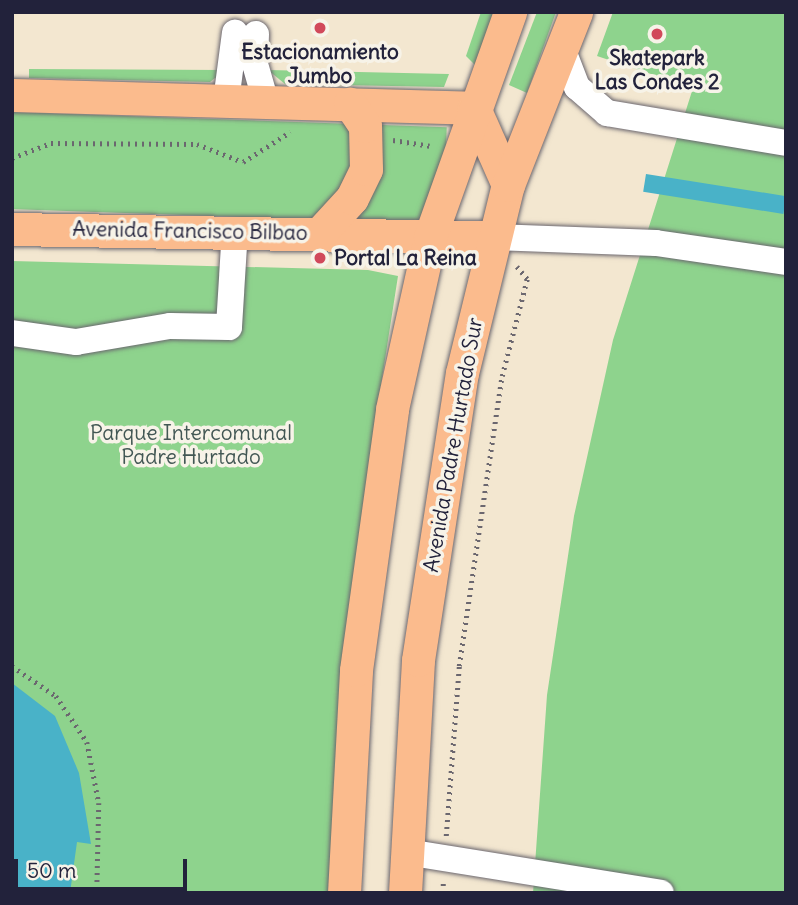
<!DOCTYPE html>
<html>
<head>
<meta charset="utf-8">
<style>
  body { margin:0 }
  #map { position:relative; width:798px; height:905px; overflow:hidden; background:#f3e7d0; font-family:Delius,sans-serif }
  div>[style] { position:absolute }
  .green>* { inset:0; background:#8ed38d; transform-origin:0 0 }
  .water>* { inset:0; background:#49b2c8; transform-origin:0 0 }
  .path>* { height:4.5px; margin-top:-2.25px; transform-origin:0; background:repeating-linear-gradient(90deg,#6b676f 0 2px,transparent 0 7px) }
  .roads { filter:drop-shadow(0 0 2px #6b676f) drop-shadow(0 0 2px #6b676f) }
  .minor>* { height:26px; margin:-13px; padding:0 13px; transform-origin:13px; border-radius:13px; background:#fff }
  .major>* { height:33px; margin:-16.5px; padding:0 16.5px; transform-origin:16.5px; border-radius:16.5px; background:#fbbb8d }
  .dots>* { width:19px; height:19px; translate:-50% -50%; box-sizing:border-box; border:4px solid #f7f3e8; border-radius:50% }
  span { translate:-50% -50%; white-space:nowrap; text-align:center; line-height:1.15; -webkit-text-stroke:7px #f7f3e8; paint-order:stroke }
  .poi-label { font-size:21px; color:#22223b; font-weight:700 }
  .left { translate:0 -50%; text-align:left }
  .street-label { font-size:21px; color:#22223b }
  .park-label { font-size:21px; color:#425754 }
  .frame { position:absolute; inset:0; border:14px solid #22223b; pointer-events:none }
  .scale { position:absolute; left:14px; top:859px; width:173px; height:32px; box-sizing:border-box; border:4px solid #22223b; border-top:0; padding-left:9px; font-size:21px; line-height:24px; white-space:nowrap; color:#22223b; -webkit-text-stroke:5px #f7f3e8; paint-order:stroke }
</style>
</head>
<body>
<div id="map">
  <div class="green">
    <i style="clip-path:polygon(481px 12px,494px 12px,475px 65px,466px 56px)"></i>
    <i style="clip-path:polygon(537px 12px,556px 12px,527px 93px,509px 85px)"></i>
    <i style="clip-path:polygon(613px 12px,786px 12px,786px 893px,533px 893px,547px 695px,574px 516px,613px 340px,693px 88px,597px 56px)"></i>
    <i style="clip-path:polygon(29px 69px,225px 70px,210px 82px,29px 78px)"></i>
    <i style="clip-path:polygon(268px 70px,449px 74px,444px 87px,285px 84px)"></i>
    <i style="left:12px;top:112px;width:435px;height:97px;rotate:2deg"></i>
    <i style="clip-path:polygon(12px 261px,368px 270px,398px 276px,369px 462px,336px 893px,12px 893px)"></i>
  </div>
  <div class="water">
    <i style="left:646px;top:174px;width:142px;height:18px;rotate:9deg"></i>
    <i style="clip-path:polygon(12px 683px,55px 716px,79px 773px,91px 844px,77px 842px,70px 893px,12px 893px)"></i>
  </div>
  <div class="path">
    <i style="left:393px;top:140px;width:37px;rotate:9deg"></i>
    <i style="left:12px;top:158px;width:42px;rotate:-21deg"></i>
    <i style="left:51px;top:143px;width:146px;rotate:0.4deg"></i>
    <i style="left:197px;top:144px;width:49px;rotate:21.4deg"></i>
    <i style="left:243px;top:162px;width:56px;rotate:-32.6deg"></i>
    <i style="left:12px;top:666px;width:53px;rotate:34.3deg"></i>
    <i style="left:56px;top:696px;width:55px;rotate:56deg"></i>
    <i style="left:87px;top:742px;width:62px;rotate:78.9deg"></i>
    <i style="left:99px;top:803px;width:90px;rotate:91.3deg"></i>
    <i style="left:446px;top:836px;width:170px;rotate:-85.6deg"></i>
    <i style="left:459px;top:666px;width:293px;rotate:-81.6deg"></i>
    <i style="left:502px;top:376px;width:100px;rotate:-75.5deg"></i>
    <i style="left:527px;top:279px;width:16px;rotate:-130deg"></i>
    <i style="left:443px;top:893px;width:13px;rotate:-90deg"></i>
  </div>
  <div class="roads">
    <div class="minor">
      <i style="left:256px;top:34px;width:30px;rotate:92deg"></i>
      <i style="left:255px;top:64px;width:40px;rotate:74deg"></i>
      <i style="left:562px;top:48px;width:42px;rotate:69deg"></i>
      <i style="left:577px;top:87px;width:40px;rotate:41deg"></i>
      <i style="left:607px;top:113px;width:181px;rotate:9.5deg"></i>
      <i style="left:226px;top:101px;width:69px;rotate:-82.5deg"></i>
      <i style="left:494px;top:237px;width:162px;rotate:2.1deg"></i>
      <i style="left:656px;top:243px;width:131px;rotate:8.3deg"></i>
      <i style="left:12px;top:333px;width:65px;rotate:8deg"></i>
      <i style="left:76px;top:342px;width:95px;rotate:-9.7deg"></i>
      <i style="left:170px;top:326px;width:59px;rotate:1deg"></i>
      <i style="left:229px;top:327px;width:97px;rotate:-86.5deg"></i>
      <i style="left:406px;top:852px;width:258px;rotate:9.1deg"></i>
    </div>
    <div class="major">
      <i style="left:12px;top:95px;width:462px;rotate:1.6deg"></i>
      <i style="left:474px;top:108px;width:84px;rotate:66.2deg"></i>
      <i style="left:12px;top:229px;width:482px;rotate:1deg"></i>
      <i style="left:320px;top:233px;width:47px;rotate:-47.6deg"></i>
      <i style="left:352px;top:198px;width:32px;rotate:-64deg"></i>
      <i style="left:366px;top:169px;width:43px;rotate:-91.3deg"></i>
      <i style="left:365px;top:126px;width:27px;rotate:-124deg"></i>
      <i style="left:344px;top:893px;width:223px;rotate:-86.9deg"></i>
      <i style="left:356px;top:670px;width:263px;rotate:-82.1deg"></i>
      <i style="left:392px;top:409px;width:176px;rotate:-77.5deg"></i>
      <i style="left:430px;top:237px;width:239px;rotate:-70.4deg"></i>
      <i style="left:405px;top:893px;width:233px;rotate:-86.8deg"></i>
      <i style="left:418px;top:660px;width:290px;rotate:-81.3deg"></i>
      <i style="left:462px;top:373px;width:194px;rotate:-76.3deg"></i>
      <i style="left:508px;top:185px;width:186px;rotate:-68.5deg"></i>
    </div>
  </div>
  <div class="dots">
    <i style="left:320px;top:28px;background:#d1495b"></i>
    <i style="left:657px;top:34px;background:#d1495b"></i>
    <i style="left:320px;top:258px;background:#d1495b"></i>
  </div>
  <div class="poi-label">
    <span style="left:320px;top:64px">Estacionamiento<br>Jumbo</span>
    <span style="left:657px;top:70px">Skatepark<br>Las Condes 2</span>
    <span class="left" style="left:334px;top:258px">Portal La Reina</span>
  </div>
  <div class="street-label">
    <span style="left:190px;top:231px;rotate:1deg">Avenida Francisco Bilbao</span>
    <span style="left:453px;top:445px;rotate:-80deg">Avenida Padre Hurtado Sur</span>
  </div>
  <div class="park-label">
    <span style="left:191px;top:445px">Parque Intercomunal<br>Padre Hurtado</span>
  </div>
  <div class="frame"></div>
  <div class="scale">50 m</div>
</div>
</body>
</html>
